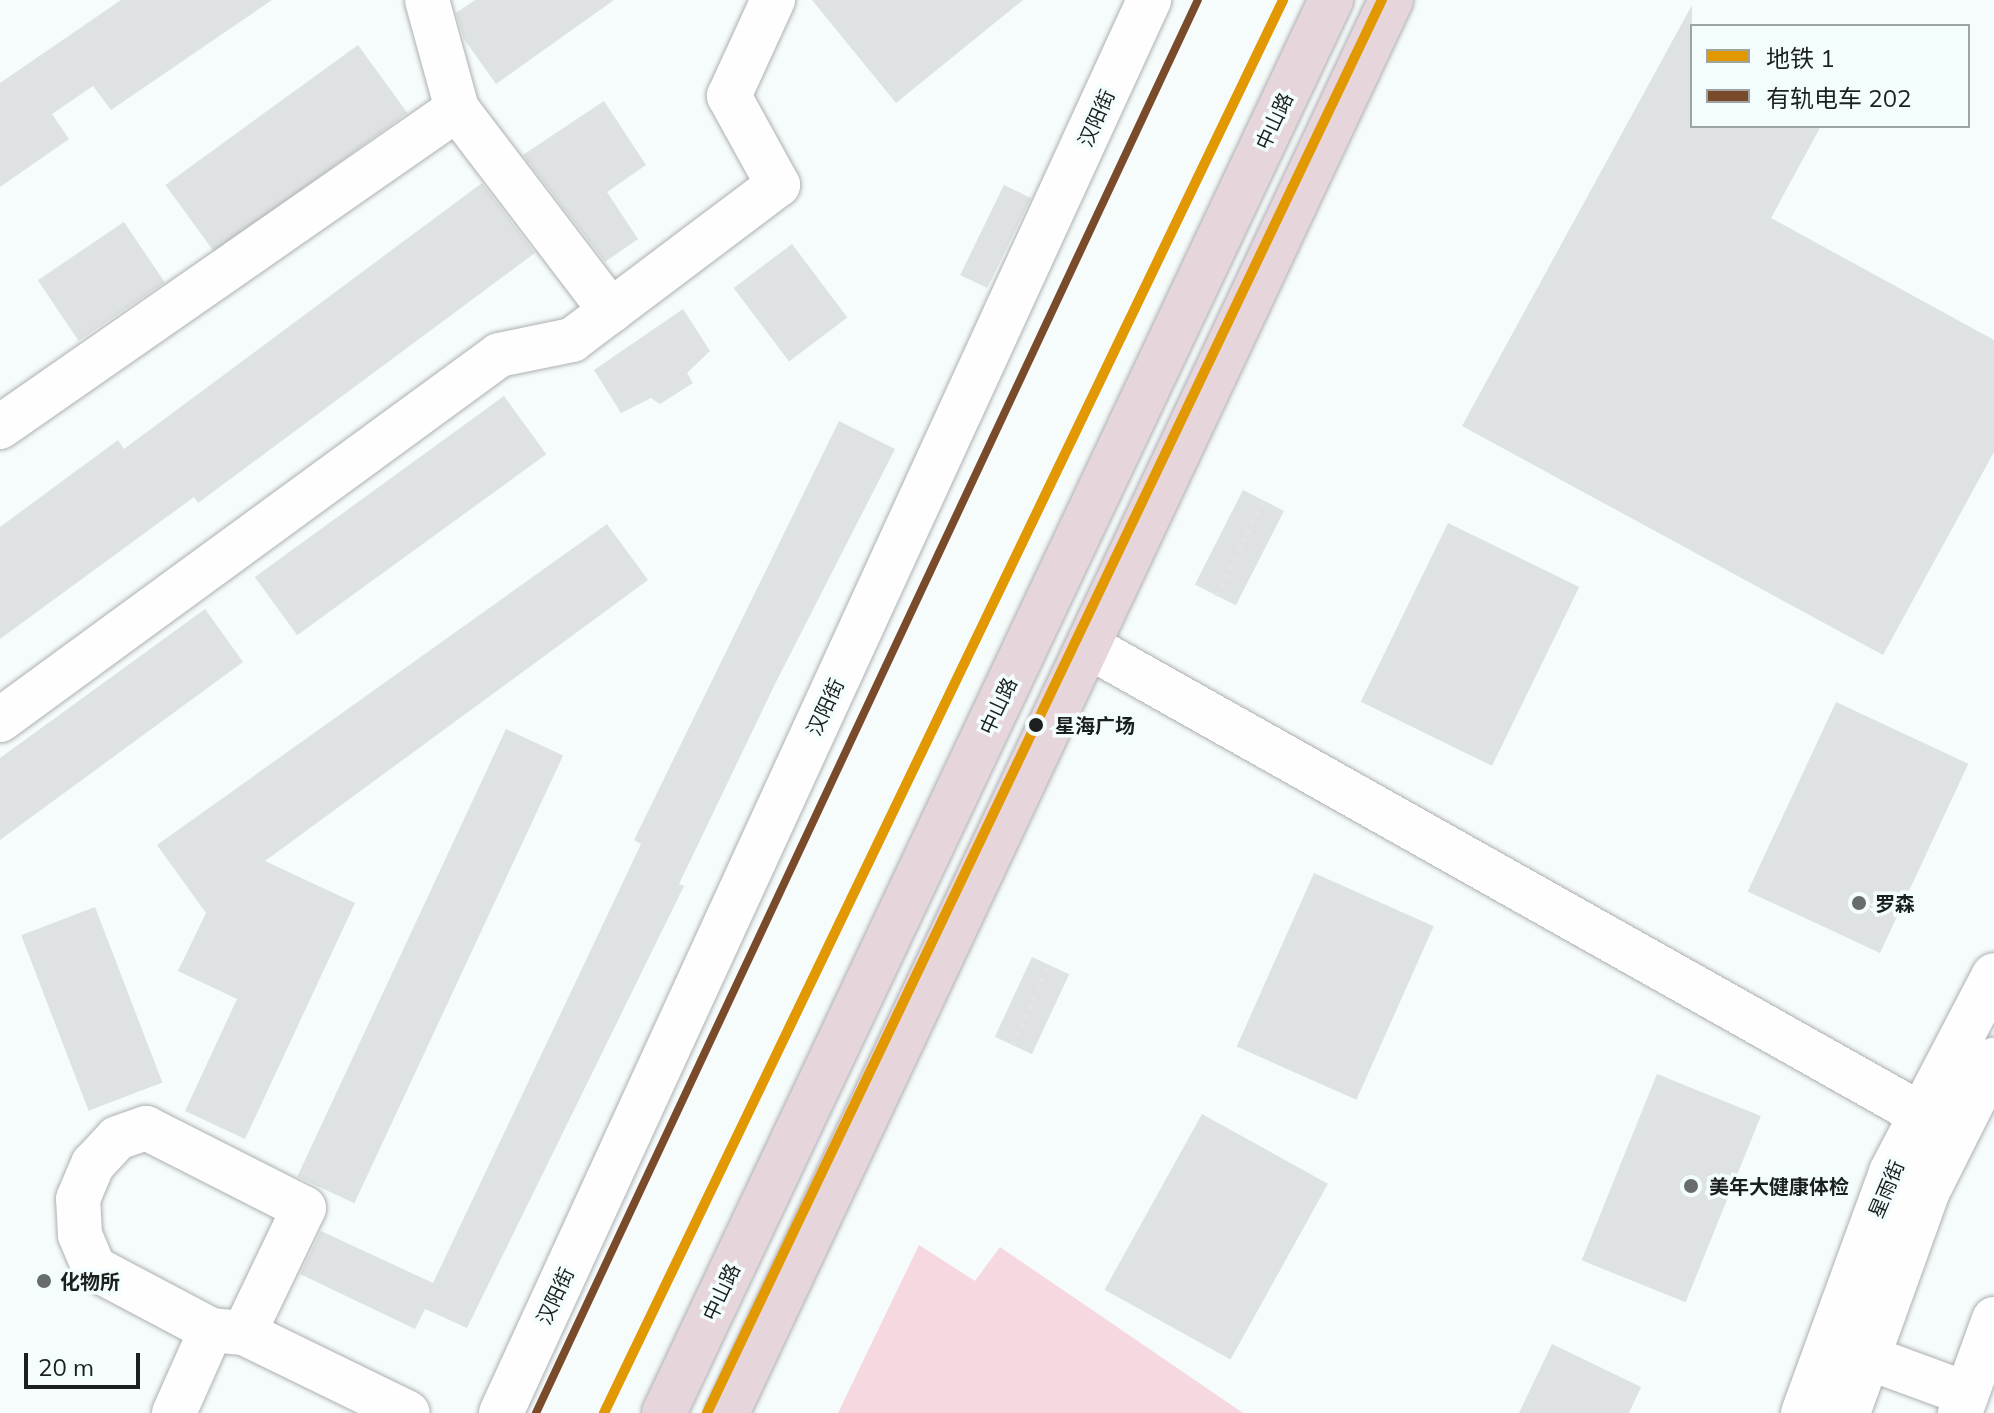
<!DOCTYPE html>
<html>
<head>
<meta charset="utf-8">
<style>
  body { margin:0 }
  #map { position:relative; width:1994px; height:1413px; overflow:hidden; background:#f6fbfc; font-family:Mulish,"Noto Sans SC",sans-serif }
  div>[style] { position:absolute }
  .green>* { inset:0; background:#f6d8e0 }
  .building>* { inset:0; background:#dee2e3; transform-origin:0 0 }
  .path>* { height:5px; margin-top:-2.5px; transform-origin:0; background:repeating-linear-gradient(90deg,#e3e5e5 0 4px,transparent 0 10px) }
  .roads { filter:drop-shadow(0 0 2px #adb0b1) drop-shadow(0 0 2px #adb0b1) }
  .minor>* { height:44px; margin:-22px; padding:0 22px; transform-origin:22px; border-radius:22px; background:#fefeff }
  .highway>* { height:44px; margin:-22px; padding:0 22px; transform-origin:22px; border-radius:22px; background:#e6d6dc }
  .tram-1>* { height:8px; margin:-4px; padding:0 4px; transform-origin:4px; border-radius:4px; background:#7a4b2a }
  .metro-1>* { height:10px; margin:-5px; padding:0 5px; transform-origin:5px; border-radius:5px; background:#e19803 }
  .dots>* { width:22px; height:22px; translate:-50% -50%; box-sizing:border-box; border:4px solid #f4fdfe; border-radius:50% }
  span { translate:-50% -50%; white-space:nowrap; text-align:center; line-height:1.15; -webkit-text-stroke:7px #f4fdfe; paint-order:stroke }
  .street-label { font-size:20px; color:#1c1f1f }
  .stop-label { font-size:20px; color:#1c1f1f; font-weight:700 }
  .left { translate:0 -50%; text-align:left }
  .poi-label { font-size:20px; color:#1c1f1f; font-weight:700 }
  .legend { position:absolute; left:1690px; top:24px; width:280px; height:104px; box-sizing:border-box; background:#f4fdfe; border:2px solid #9ea4a5; margin:0; padding:10px 14px; list-style:none; font-size:24px; color:#1c1f1f }
  .legend li { display:flex; align-items:center; gap:16px; height:40px }
  .legend b { width:40px; border:2px solid #9ea4a5 }
  .scale { position:absolute; left:24px; top:1353px; width:116px; height:36px; box-sizing:border-box; border:4px solid #1c1f1f; border-top:0; padding-left:10px; font-size:24px; line-height:28px; white-space:nowrap; color:#1c1f1f; -webkit-text-stroke:6px #f4fdfe; paint-order:stroke }
</style>
</head>
<body>
<div id="map">
  <div class="green">
    <i style="clip-path:polygon(919px 1245px,975px 1281px,1000px 1247px,1243px 1413px,838px 1413px)"></i>
  </div>
  <div class="building">
    <i style="clip-path:polygon(121px 0,272px 0,111px 110px,93px 86px,52px 114px,69px 139px,0 187px,0 83px)"></i>
    <i style="clip-path:polygon(475px 0,614px 0,496px 84px,464px 39px,456px 13px)"></i>
    <i style="clip-path:polygon(812px 0,1023px 0,896px 103px)"></i>
    <i style="clip-path:polygon(1692px 5px,1692px 126px,1821px 126px,1771px 218px,1994px 340px,1994px 452px,1883px 655px,1462px 426px)"></i>
    <i style="left:358px;top:45px;width:84px;height:238px;rotate:54deg"></i>
    <i style="clip-path:polygon(604px 101px,646px 165px,607px 192px,638px 239px,605px 262px,523px 155px)"></i>
    <i style="clip-path:polygon(482px 183px,535px 253px,198px 503px,194px 497px,0 639px,0 527px,118px 440px,124px 449px)"></i>
    <i style="left:1004px;top:185px;width:30px;height:100px;rotate:26deg"></i>
    <i style="left:124px;top:222px;width:73px;height:104px;rotate:56deg"></i>
    <i style="left:792px;top:244px;width:92px;height:73px;rotate:53deg"></i>
    <i style="clip-path:polygon(683px 309px,710px 351px,687px 373px,693px 383px,660px 404px,651px 398px,621px 413px,594px 370px)"></i>
    <i style="left:504px;top:396px;width:72px;height:308px;rotate:54deg"></i>
    <i style="clip-path:polygon(839px 421px,895px 449px,775px 684px,679px 884px,684px 886px,467px 1328px,425px 1309px,415px 1329px,300px 1274px,321px 1231px,433px 1283px,641px 844px,634px 840px)"></i>
    <i style="left:1243px;top:490px;width:46px;height:106px;rotate:27deg"></i>
    <i style="left:1448px;top:523px;width:146px;height:199px;rotate:26deg"></i>
    <i style="clip-path:polygon(607px 524px,648px 580px,265px 861px,355px 903px,245px 1139px,185px 1111px,237px 999px,178px 971px,206px 913px,157px 845px)"></i>
    <i style="clip-path:polygon(205px 609px,243px 662px,0 840px,0 758px)"></i>
    <i style="left:1836px;top:702px;width:146px;height:209px;rotate:25deg"></i>
    <i style="left:506px;top:729px;width:63px;height:494px;rotate:25deg"></i>
    <i style="left:1314px;top:873px;width:131px;height:190px;rotate:24deg"></i>
    <i style="left:95px;top:907px;width:188px;height:79px;rotate:69deg"></i>
    <i style="left:1032px;top:957px;width:41px;height:88px;rotate:25deg"></i>
    <i style="left:1657px;top:1074px;width:112px;height:201px;rotate:22deg"></i>
    <i style="left:1202px;top:1114px;width:144px;height:201px;rotate:29deg"></i>
    <i style="clip-path:polygon(1552px 1344px,1641px 1387px,1629px 1413px,1519px 1413px)"></i>
  </div>
  <div class="path">
    <i style="left:1217px;top:596px;width:106px;rotate:-64.2deg"></i>
    <i style="left:1013px;top:1045px;width:88px;rotate:-65.8deg"></i>
  </div>
  <div class="roads">
    <div class="minor">
      <i style="left:457px;top:109px;width:254px;rotate:52.7deg"></i>
      <i style="left:0;top:427px;width:557px;rotate:-34.83deg"></i>
      <i style="left:457px;top:109px;width:113px;rotate:-105.4deg"></i>
      <i style="left:1088px;top:646px;width:996px;rotate:29.35deg"></i>
      <i style="left:0;top:720px;width:618px;rotate:-36.18deg"></i>
      <i style="left:499px;top:355px;width:75px;rotate:-11.6deg"></i>
      <i style="left:572px;top:340px;width:258px;rotate:-37deg"></i>
      <i style="left:778px;top:185px;width:102px;rotate:-118.8deg"></i>
      <i style="left:729px;top:96px;width:106px;rotate:-65.4deg"></i>
      <i style="left:146px;top:1128px;width:177px;rotate:26.9deg"></i>
      <i style="left:304px;top:1208px;width:139px;rotate:115.6deg"></i>
      <i style="left:244px;top:1333px;width:33px;rotate:-175deg"></i>
      <i style="left:211px;top:1330px;width:132px;rotate:-152.1deg"></i>
      <i style="left:94px;top:1268px;width:36px;rotate:-113deg"></i>
      <i style="left:80px;top:1235px;width:36px;rotate:-93deg"></i>
      <i style="left:78px;top:1199px;width:38px;rotate:-67deg"></i>
      <i style="left:93px;top:1164px;width:35px;rotate:-47deg"></i>
      <i style="left:117px;top:1138px;width:31px;rotate:-19deg"></i>
      <i style="left:244px;top:1333px;width:182px;rotate:26deg"></i>
      <i style="left:1842px;top:1348px;width:133px;rotate:20.2deg"></i>
      <i style="left:174px;top:1413px;width:91px;rotate:-66deg"></i>
      <i style="left:501px;top:1413px;width:1555px;rotate:-65.36deg"></i>
      <i style="left:1803px;top:1413px;width:257px;rotate:-69.9deg"></i>
      <i style="left:1891px;top:1172px;width:222px;rotate:-62.4deg"></i>
      <i style="left:1848px;top:1413px;width:236px;rotate:-70.2deg"></i>
      <i style="left:1928px;top:1191px;width:147px;rotate:-63.3deg"></i>
      <i style="left:1960px;top:1413px;width:100px;rotate:-70.1deg"></i>
    </div>
    <div class="highway">
      <i style="left:664px;top:1413px;width:1563px;rotate:-64.73deg"></i>
      <i style="left:727px;top:1413px;width:1561px;rotate:-64.83deg"></i>
    </div>
  </div>
  <div class="tram-1">
    <i style="left:536px;top:1413px;width:1560px;rotate:-64.9deg"></i>
  </div>
  <div class="metro-1">
    <i style="left:604px;top:1413px;width:1568px;rotate:-64.33deg"></i>
    <i style="left:707px;top:1413px;width:1566px;rotate:-64.47deg"></i>
  </div>
  <div class="dots">
    <i style="left:1036px;top:725px;background:#1c1f1f"></i>
    <i style="left:1859px;top:903px;background:#686c6c"></i>
    <i style="left:1691px;top:1186px;background:#686c6c"></i>
    <i style="left:44px;top:1281px;background:#686c6c"></i>
  </div>
  <div class="street-label">
    <span style="left:1096px;top:118px;rotate:-66deg">汉阳街</span>
    <span style="left:1274px;top:121px;rotate:-65deg">中山路</span>
    <span style="left:998px;top:706px;rotate:-65deg">中山路</span>
    <span style="left:825px;top:707px;rotate:-65deg">汉阳街</span>
    <span style="left:1886px;top:1189px;rotate:-67deg">星雨街</span>
    <span style="left:721px;top:1292px;rotate:-65deg">中山路</span>
    <span style="left:555px;top:1296px;rotate:-65deg">汉阳街</span>
  </div>
  <div class="stop-label">
    <span class="left" style="left:1055px;top:725px">星海广场</span>
  </div>
  <div class="poi-label">
    <span class="left" style="left:1875px;top:903px">罗森</span>
    <span class="left" style="left:1709px;top:1186px">美年大健康体检</span>
    <span class="left" style="left:60px;top:1281px">化物所</span>
  </div>
  <ul class="legend">
  <li><b style="height:10px;background:#e19803"></b>地铁 1</li>
  <li><b style="height:10px;background:#7a4b2a"></b>有轨电车 202</li>
  </ul>
  <div class="scale">20 m</div>
</div>
</body>
</html>
